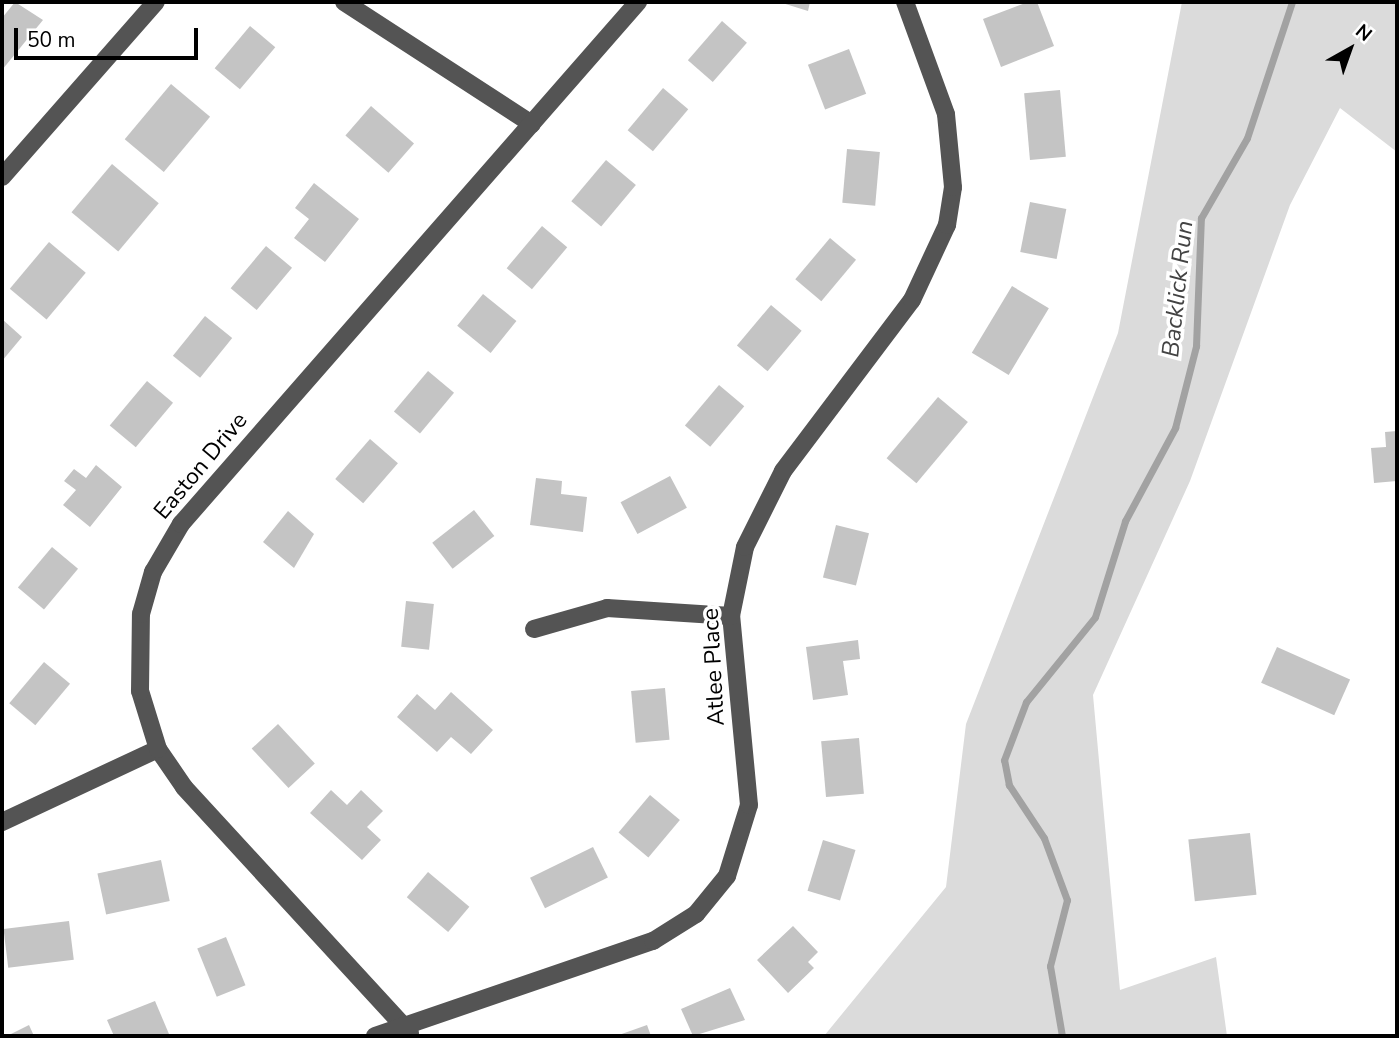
<!DOCTYPE html>
<html>
<head>
<meta charset="utf-8">
<style>
  body { margin:0 }
  #map { position:relative; width:1399px; height:1038px; overflow:hidden; background:#fff; font-family:"Nunito Sans",sans-serif }
  div>[style] { position:absolute }
  .green>* { inset:0; background:#dbdbdb }
  .stream>* { height:7px; margin:-3.5px; padding:0 3.5px; transform-origin:3.5px; border-radius:3.5px; background:#a2a2a2 }
  .building>* { inset:0; background:#c4c4c4; transform-origin:0 0 }
  .minor>* { height:18px; margin:-9px; padding:0 9px; transform-origin:9px; border-radius:9px; background:#545454 }
  span { translate:-50% -50%; white-space:nowrap; text-align:center; line-height:1.15; -webkit-text-stroke:7px #fff; paint-order:stroke }
  .street-label { font-size:23px; color:#000 }
  .water-label { font-size:24px; color:#434343; font-style:italic }
  .frame { position:absolute; inset:0; border:4px solid #000; pointer-events:none }
  .north { position:absolute; left:1315px; top:14px; width:70px; height:70px; -webkit-text-stroke:5px #fff; paint-order:stroke; rotate:40deg; font-size:19px; font-weight:700; line-height:28px; text-align:center; color:#000 }
  .north::after { content:''; display:block; margin:auto; width:24px; height:32px; background:#000; clip-path:polygon(50% 0,100% 100%,50% 72%,0 100%) }
  .scale { position:absolute; left:14px; top:28px; width:184px; height:32px; box-sizing:border-box; border:4px solid #000; border-top:0; padding-left:9px; font-size:21px; line-height:24px; white-space:nowrap; color:#000; -webkit-text-stroke:5px #fff; paint-order:stroke }
</style>
</head>
<body>
<div id="map">
  <div class="green">
    <i style="clip-path:polygon(1182px 2px,1397px 2px,1397px 152px,1340px 108px,1290px 205px,1190px 481px,1093px 695px,1120px 990px,1216px 957px,1227px 1036px,824px 1036px,946px 887px,966px 724px,1118px 333px)"></i>
  </div>
  <div class="stream">
    <i style="left:1062px;top:1036px;width:71px;rotate:-99.7deg"></i>
    <i style="left:1050px;top:966px;width:68px;rotate:-75.6deg"></i>
    <i style="left:1067px;top:900px;width:66px;rotate:-110.4deg"></i>
    <i style="left:1044px;top:838px;width:64px;rotate:-123.4deg"></i>
    <i style="left:1009px;top:785px;width:25px;rotate:-101deg"></i>
    <i style="left:1004px;top:760px;width:62px;rotate:-69.2deg"></i>
    <i style="left:1026px;top:702px;width:109px;rotate:-50.9deg"></i>
    <i style="left:1095px;top:617px;width:101px;rotate:-72.6deg"></i>
    <i style="left:1125px;top:521px;width:106px;rotate:-61.7deg"></i>
    <i style="left:1175px;top:428px;width:85px;rotate:-75.6deg"></i>
    <i style="left:1196px;top:346px;width:128px;rotate:-87.8deg"></i>
    <i style="left:1201px;top:218px;width:92px;rotate:-60.1deg"></i>
    <i style="left:1247px;top:138px;width:143px;rotate:-71.7deg"></i>
  </div>
  <div class="building">
    <i style="clip-path:polygon(15px 2px,43px 20px,2px 70px,2px 18px)"></i>
    <i style="clip-path:polygon(779px 2px,810px 2px,808px 11px)"></i>
    <i style="clip-path:polygon(1028px 2px,1037px 2px,1054px 46px,1001px 67px,983px 19px)"></i>
    <i style="left:722px;top:21px;width:33px;height:52px;rotate:41deg"></i>
    <i style="left:250px;top:26px;width:33px;height:55px;rotate:40deg"></i>
    <i style="left:849px;top:49px;width:48px;height:44px;rotate:69deg"></i>
    <i style="left:171px;top:84px;width:51px;height:72px;rotate:40deg"></i>
    <i style="left:663px;top:88px;width:33px;height:55px;rotate:40deg"></i>
    <i style="left:1060px;top:90px;width:67px;height:36px;rotate:85deg"></i>
    <i style="left:371px;top:106px;width:57px;height:39px;rotate:41deg"></i>
    <i style="left:847px;top:149px;width:33px;height:54px;rotate:5deg"></i>
    <i style="left:606px;top:160px;width:39px;height:54px;rotate:40deg"></i>
    <i style="left:112px;top:164px;width:61px;height:63px;rotate:40deg"></i>
    <i style="clip-path:polygon(314px 183px,359px 219px,325px 262px,294px 238px,309px 219px,295px 208px)"></i>
    <i style="left:1030px;top:202px;width:37px;height:51px;rotate:11deg"></i>
    <i style="left:542px;top:226px;width:33px;height:55px;rotate:40deg"></i>
    <i style="left:830px;top:238px;width:34px;height:54px;rotate:40deg"></i>
    <i style="left:49px;top:242px;width:48px;height:61px;rotate:40deg"></i>
    <i style="left:266px;top:246px;width:34px;height:55px;rotate:40deg"></i>
    <i style="left:1012px;top:286px;width:43px;height:78px;rotate:31deg"></i>
    <i style="left:483px;top:294px;width:43px;height:41px;rotate:39deg"></i>
    <i style="left:771px;top:305px;width:40px;height:53px;rotate:40deg"></i>
    <i style="left:205px;top:316px;width:35px;height:51px;rotate:39deg"></i>
    <i style="clip-path:polygon(2px 319px,22px 337px,2px 361px)"></i>
    <i style="left:428px;top:371px;width:34px;height:53px;rotate:40deg"></i>
    <i style="left:147px;top:381px;width:34px;height:58px;rotate:40deg"></i>
    <i style="left:719px;top:385px;width:33px;height:53px;rotate:40deg"></i>
    <i style="left:938px;top:397px;width:39px;height:80px;rotate:40deg"></i>
    <i style="clip-path:polygon(1397px 431px,1397px 481px,1374px 483px,1371px 448px,1386px 447px,1385px 432px)"></i>
    <i style="left:370px;top:439px;width:37px;height:53px;rotate:41deg"></i>
    <i style="clip-path:polygon(96px 465px,122px 487px,90px 527px,63px 505px,76px 490px,64px 481px,74px 469px,86px 478px)"></i>
    <i style="left:670px;top:476px;width:36px;height:56px;rotate:62deg"></i>
    <i style="clip-path:polygon(536px 478px,562px 481px,561px 494px,587px 497px,583px 532px,530px 525px)"></i>
    <i style="left:474px;top:510px;width:33px;height:53px;rotate:52deg"></i>
    <i style="clip-path:polygon(288px 511px,314px 534px,294px 568px,263px 542px)"></i>
    <i style="left:836px;top:525px;width:34px;height:54px;rotate:14deg"></i>
    <i style="left:52px;top:547px;width:34px;height:53px;rotate:40deg"></i>
    <i style="left:406px;top:601px;width:28px;height:46px;rotate:6deg"></i>
    <i style="clip-path:polygon(858px 640px,860px 659px,843px 661px,848px 695px,813px 700px,806px 647px)"></i>
    <i style="left:1277px;top:647px;width:80px;height:39px;rotate:24deg"></i>
    <i style="left:44px;top:662px;width:34px;height:54px;rotate:40deg"></i>
    <i style="left:665px;top:688px;width:52px;height:34px;rotate:85deg"></i>
    <i style="clip-path:polygon(451px 692px,493px 730px,471px 754px,451px 737px,437px 752px,397px 717px,417px 694px,435px 710px)"></i>
    <i style="left:278px;top:724px;width:54px;height:36px;rotate:47deg"></i>
    <i style="left:859px;top:738px;width:56px;height:38px;rotate:85deg"></i>
    <i style="clip-path:polygon(331px 790px,347px 805px,361px 790px,383px 811px,367px 827px,381px 840px,362px 860px,310px 813px)"></i>
    <i style="left:650px;top:795px;width:39px;height:49px;rotate:40deg"></i>
    <i style="left:1250px;top:833px;width:62px;height:62px;rotate:84deg"></i>
    <i style="left:823px;top:840px;width:34px;height:53px;rotate:17deg"></i>
    <i style="left:593px;top:847px;width:34px;height:70px;rotate:64deg"></i>
    <i style="left:161px;top:860px;width:42px;height:65px;rotate:78deg"></i>
    <i style="left:428px;top:872px;width:54px;height:33px;rotate:40deg"></i>
    <i style="left:69px;top:921px;width:39px;height:66px;rotate:83deg"></i>
    <i style="clip-path:polygon(793px 926px,818px 952px,808px 962px,814px 968px,788px 993px,757px 960px)"></i>
    <i style="left:226px;top:937px;width:52px;height:31px;rotate:68deg"></i>
    <i style="clip-path:polygon(730px 988px,745px 1020px,693px 1036px,681px 1009px)"></i>
    <i style="clip-path:polygon(155px 1001px,169px 1034px,114px 1036px,107px 1020px)"></i>
    <i style="clip-path:polygon(29px 1025px,34px 1036px,7px 1036px)"></i>
    <i style="clip-path:polygon(647px 1025px,651px 1036px,616px 1036px)"></i>
  </div>
  <div class="minor">
    <i style="left:344px;top:2px;width:224px;rotate:33deg"></i>
    <i style="left:2px;top:177px;width:233px;rotate:-48.7deg"></i>
    <i style="left:534px;top:629px;width:76px;rotate:-16deg"></i>
    <i style="left:607px;top:608px;width:124px;rotate:3.7deg"></i>
    <i style="left:2px;top:822px;width:172px;rotate:-25.1deg"></i>
    <i style="left:410px;top:1033px;width:334px;rotate:-132.6deg"></i>
    <i style="left:184px;top:787px;width:46px;rotate:-124.4deg"></i>
    <i style="left:158px;top:749px;width:61px;rotate:-107.2deg"></i>
    <i style="left:140px;top:691px;width:77px;rotate:-89.3deg"></i>
    <i style="left:141px;top:614px;width:44px;rotate:-74.1deg"></i>
    <i style="left:153px;top:572px;width:56px;rotate:-59.7deg"></i>
    <i style="left:181px;top:524px;width:694px;rotate:-48.8deg"></i>
    <i style="left:375px;top:1036px;width:294px;rotate:-18.9deg"></i>
    <i style="left:653px;top:941px;width:51px;rotate:-32.1deg"></i>
    <i style="left:696px;top:914px;width:49px;rotate:-50.8deg"></i>
    <i style="left:727px;top:876px;width:74px;rotate:-72.8deg"></i>
    <i style="left:749px;top:805px;width:190px;rotate:-95.4deg"></i>
    <i style="left:731px;top:616px;width:70px;rotate:-78.5deg"></i>
    <i style="left:745px;top:547px;width:85px;rotate:-63.4deg"></i>
    <i style="left:783px;top:471px;width:214px;rotate:-53deg"></i>
    <i style="left:912px;top:300px;width:83px;rotate:-65deg"></i>
    <i style="left:947px;top:225px;width:38px;rotate:-81deg"></i>
    <i style="left:953px;top:187px;width:73px;rotate:-95.5deg"></i>
    <i style="left:946px;top:114px;width:119px;rotate:-110.1deg"></i>
  </div>
  <div class="street-label">
    <span style="left:201px;top:466px;rotate:-50deg">Easton Drive</span>
    <span style="left:714px;top:667px;rotate:-93deg">Atlee Place</span>
  </div>
  <div class="water-label">
    <span style="left:1178px;top:289px;rotate:-84deg">Backlick Run</span>
  </div>
  <div class="frame"></div>
  <div class="north">N</div>
  <div class="scale">50 m</div>
</div>
</body>
</html>
